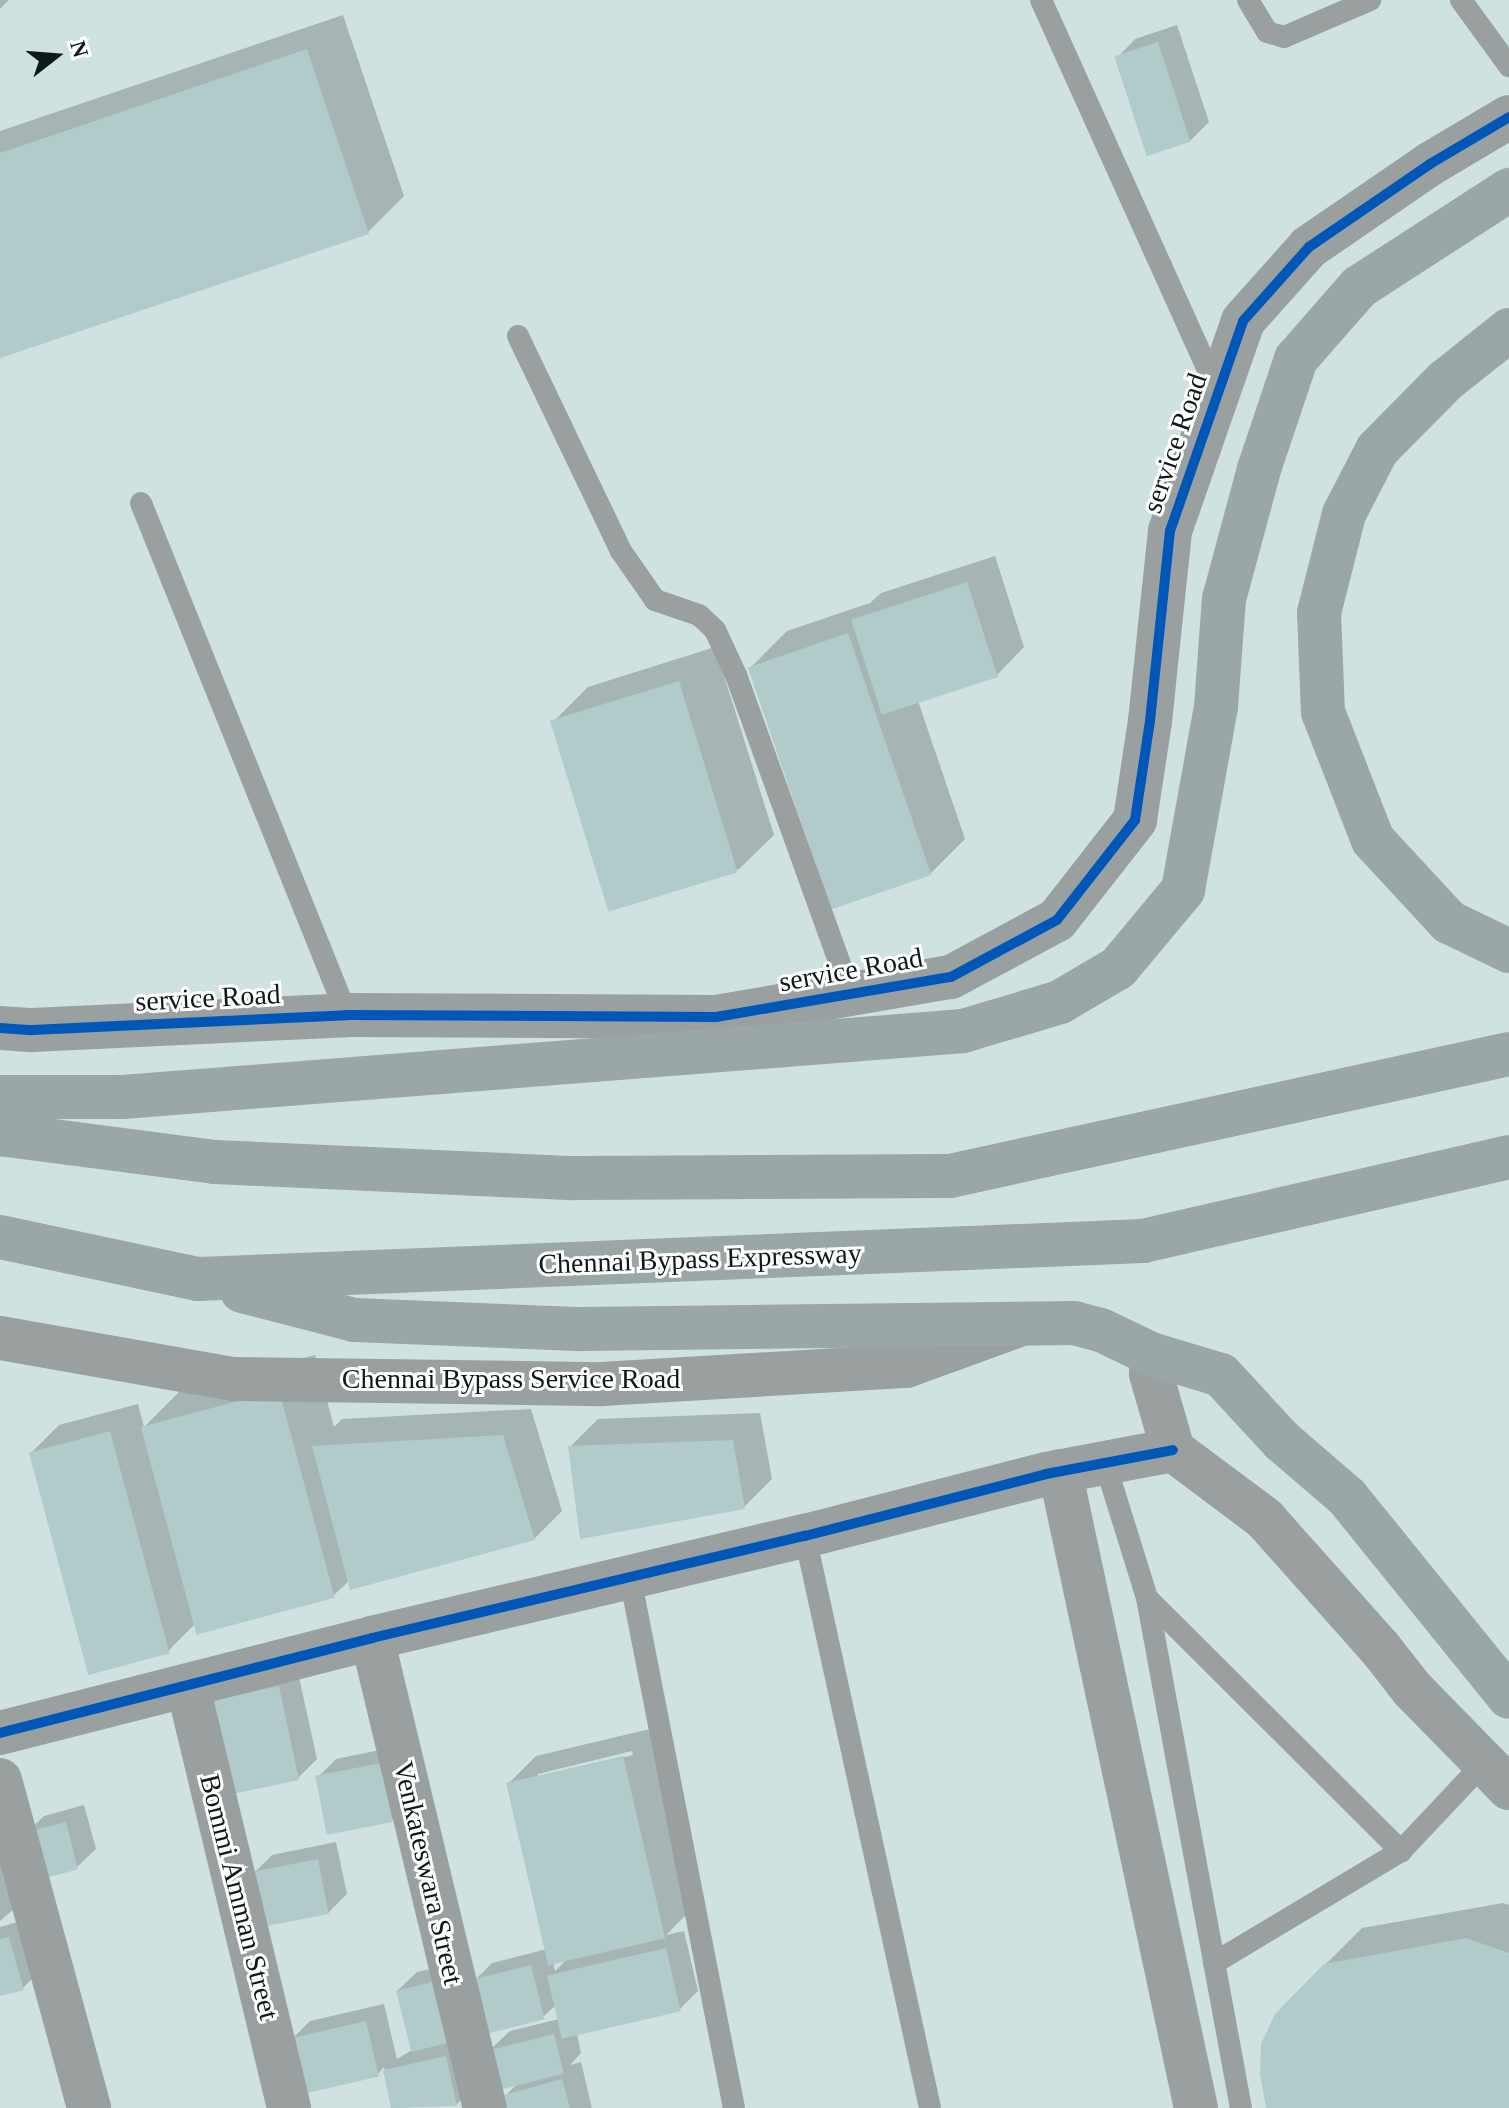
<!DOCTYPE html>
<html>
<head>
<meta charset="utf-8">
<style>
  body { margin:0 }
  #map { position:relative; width:1509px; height:2108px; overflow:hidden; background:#d0e1e1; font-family:"Times New Roman",serif }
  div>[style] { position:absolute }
  .shadow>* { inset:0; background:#0003 }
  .building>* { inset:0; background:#b1caca; transform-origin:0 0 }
  .service>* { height:22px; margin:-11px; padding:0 11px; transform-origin:11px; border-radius:11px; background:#9aa0a0 }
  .minor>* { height:44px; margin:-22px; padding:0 22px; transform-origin:22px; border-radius:22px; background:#9aa0a0 }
  .tertiary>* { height:44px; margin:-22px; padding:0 22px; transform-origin:22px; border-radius:22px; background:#9aa0a0 }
  .trunk>* { height:44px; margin:-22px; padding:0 22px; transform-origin:22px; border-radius:22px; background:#9ba6a6 }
  .cycleway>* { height:10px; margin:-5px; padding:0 5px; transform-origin:5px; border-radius:5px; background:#0057b8 }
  span { translate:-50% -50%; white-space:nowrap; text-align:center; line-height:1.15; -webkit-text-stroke:6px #fff; paint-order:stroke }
  .street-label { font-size:28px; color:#0e1919 }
  .north { position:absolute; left:16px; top:16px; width:80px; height:80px; -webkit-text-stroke:6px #fff; paint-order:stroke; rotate:73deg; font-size:22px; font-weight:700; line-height:32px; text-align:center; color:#0e1919 }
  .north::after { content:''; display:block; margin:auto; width:28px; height:36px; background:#0e1919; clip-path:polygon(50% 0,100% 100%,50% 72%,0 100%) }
</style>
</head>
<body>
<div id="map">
  <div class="shadow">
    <i style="clip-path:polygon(0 0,9px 0,0 9px)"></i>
    <i style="clip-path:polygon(343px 15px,404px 196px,368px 232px,0 356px,0 131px)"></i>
    <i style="clip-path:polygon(1177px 25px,1209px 122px,1190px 141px,1117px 58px,1135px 39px)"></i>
    <i style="clip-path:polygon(995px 556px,1024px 647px,997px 675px,918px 701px,965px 839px,929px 875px,751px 667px,787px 631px,870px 603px,881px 593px)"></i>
    <i style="clip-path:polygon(715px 647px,774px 835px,738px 870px,552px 723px,588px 687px)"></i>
    <i style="clip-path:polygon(315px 1355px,334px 1427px,342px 1419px,531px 1409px,562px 1511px,534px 1539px,350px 1580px,334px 1595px,196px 1623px,168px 1651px,32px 1452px,59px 1425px,138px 1404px,144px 1427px,179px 1392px)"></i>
    <i style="clip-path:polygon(760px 1413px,772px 1479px,744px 1507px,570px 1447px,598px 1419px)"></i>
    <i style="clip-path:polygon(297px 1668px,317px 1759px,298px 1778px,215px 1701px)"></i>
    <i style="clip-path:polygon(evenodd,650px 1729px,693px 1908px,666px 1935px,684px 1931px,698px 1991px,680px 2009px,577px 2034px,581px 2053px,570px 2065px,581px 2062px,592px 2108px,508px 2108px,505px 2096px,518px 2083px,491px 2049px,510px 2031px,559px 2019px,556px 2005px,543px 2017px,473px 1982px,492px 1963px,547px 1949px,508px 1784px,536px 1756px,650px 1729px,632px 1751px,633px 1755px,538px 1778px,538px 1774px,632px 1751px,650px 1729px,567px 1959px,555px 1971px,553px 1963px,567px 1959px)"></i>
    <i style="clip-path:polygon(399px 1746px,411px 1802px,392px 1820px,317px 1778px,336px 1759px)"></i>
    <i style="clip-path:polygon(84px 1805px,96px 1849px,77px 1867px,25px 1834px,44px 1816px)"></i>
    <i style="clip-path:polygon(336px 1842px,347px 1894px,328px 1913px,254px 1873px,272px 1855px)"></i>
    <i style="clip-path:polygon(0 1851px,23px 1901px,0 1921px)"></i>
    <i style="clip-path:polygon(1503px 1903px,1509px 1905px,1509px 2108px,1269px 2108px,1325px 1965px,1362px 1928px)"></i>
    <i style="clip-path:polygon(28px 1919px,42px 1969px,23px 1988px,0 1994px,0 1927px)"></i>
    <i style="clip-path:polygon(451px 1964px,475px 2086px,456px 2105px,393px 2108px,384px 2067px,378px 2074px,291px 2040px,310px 2021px,384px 2004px,397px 2059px,412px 2050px,398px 1990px,417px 1972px)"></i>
  </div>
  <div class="building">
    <i style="left:1158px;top:42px;width:105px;height:46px;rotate:72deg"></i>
    <i style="clip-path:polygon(307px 49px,369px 234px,0 358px,0 153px)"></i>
    <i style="left:967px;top:582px;width:100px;height:122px;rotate:72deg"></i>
    <i style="left:848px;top:633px;width:256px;height:106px;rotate:71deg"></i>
    <i style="left:679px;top:681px;width:200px;height:135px;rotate:73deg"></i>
    <i style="left:279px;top:1390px;width:215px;height:143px;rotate:75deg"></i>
    <i style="left:110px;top:1431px;width:230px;height:84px;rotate:75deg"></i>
    <i style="clip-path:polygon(503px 1435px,535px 1540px,350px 1590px,312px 1446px)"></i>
    <i style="clip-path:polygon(733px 1440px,745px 1509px,580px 1539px,568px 1446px)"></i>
    <i style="left:279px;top:1686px;width:96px;height:67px;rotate:78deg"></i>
    <i style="left:623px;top:1756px;width:187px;height:120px;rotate:77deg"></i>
    <i style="left:381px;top:1763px;width:60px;height:67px;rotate:79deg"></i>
    <i style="left:66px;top:1822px;width:49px;height:45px;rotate:76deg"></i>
    <i style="left:318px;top:1859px;width:56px;height:67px;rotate:79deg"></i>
    <i style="clip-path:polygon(9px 1937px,24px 1990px,0 1996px,0 1939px)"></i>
    <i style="clip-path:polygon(1466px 1938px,1509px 1953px,1509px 2108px,1266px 2108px,1260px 2074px,1261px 2044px,1275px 2014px,1324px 1964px)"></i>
    <i style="left:666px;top:1948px;width:65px;height:122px;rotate:77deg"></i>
    <i style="left:531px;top:1965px;width:56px;height:62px;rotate:76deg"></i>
    <i style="left:432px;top:1982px;width:63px;height:37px;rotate:76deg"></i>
    <i style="left:366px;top:2021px;width:57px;height:79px;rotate:77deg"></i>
    <i style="left:554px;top:2034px;width:41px;height:67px;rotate:76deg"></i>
    <i style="clip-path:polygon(446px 2056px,457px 2106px,391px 2108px,383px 2070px)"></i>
    <i style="clip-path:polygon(562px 2079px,570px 2108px,506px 2108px,503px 2095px)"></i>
  </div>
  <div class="service">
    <i style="left:1041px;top:0;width:427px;rotate:65.7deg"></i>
    <i style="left:1248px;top:0;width:37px;rotate:59deg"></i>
    <i style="left:1267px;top:32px;width:18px;rotate:16deg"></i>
    <i style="left:1284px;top:37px;width:94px;rotate:-23.3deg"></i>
    <i style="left:1461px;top:0;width:82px;rotate:54deg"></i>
    <i style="left:518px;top:336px;width:238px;rotate:64.4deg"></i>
    <i style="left:621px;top:551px;width:60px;rotate:55.2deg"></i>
    <i style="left:655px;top:600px;width:46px;rotate:18.8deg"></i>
    <i style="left:699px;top:615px;width:22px;rotate:43deg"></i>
    <i style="left:715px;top:630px;width:50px;rotate:65deg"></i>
    <i style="left:736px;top:675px;width:339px;rotate:70.2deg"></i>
    <i style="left:141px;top:503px;width:552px;rotate:68.08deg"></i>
    <i style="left:1105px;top:1463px;width:141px;rotate:72.7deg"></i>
    <i style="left:1147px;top:1598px;width:519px;rotate:79.56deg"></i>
    <i style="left:805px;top:1536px;width:585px;rotate:77.67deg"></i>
    <i style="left:630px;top:1577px;width:541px;rotate:78.92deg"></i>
    <i style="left:1147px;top:1598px;width:359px;rotate:44.9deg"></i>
    <i style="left:1214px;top:1963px;width:218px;rotate:-30.9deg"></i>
    <i style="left:1401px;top:1851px;width:121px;rotate:-46.7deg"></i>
  </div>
  <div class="minor">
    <i style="left:1060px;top:1471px;width:651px;rotate:77.95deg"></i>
    <i style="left:372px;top:1638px;width:483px;rotate:76.5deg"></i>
    <i style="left:188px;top:1687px;width:433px;rotate:76.5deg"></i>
    <i style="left:0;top:1780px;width:340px;rotate:74.8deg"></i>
  </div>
  <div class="tertiary">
    <i style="left:0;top:1028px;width:32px;rotate:4deg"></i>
    <i style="left:32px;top:1030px;width:315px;rotate:-2.7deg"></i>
    <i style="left:347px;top:1015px;width:369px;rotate:0.3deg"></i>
    <i style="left:716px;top:1017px;width:238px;rotate:-9.7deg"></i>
    <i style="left:951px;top:977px;width:120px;rotate:-28.3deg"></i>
    <i style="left:1057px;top:920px;width:127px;rotate:-52deg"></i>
    <i style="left:1135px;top:820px;width:100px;rotate:-81.4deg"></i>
    <i style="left:1150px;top:721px;width:191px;rotate:-84deg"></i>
    <i style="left:1170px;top:531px;width:222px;rotate:-70.8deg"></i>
    <i style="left:1243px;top:321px;width:99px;rotate:-48.3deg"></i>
    <i style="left:1309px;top:247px;width:147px;rotate:-34.4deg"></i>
    <i style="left:1430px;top:164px;width:92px;rotate:-30.7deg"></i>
    <i style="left:0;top:1338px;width:237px;rotate:10deg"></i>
    <i style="left:233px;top:1379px;width:369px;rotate:0.8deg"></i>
    <i style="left:602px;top:1384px;width:305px;rotate:-3.4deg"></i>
    <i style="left:906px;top:1366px;width:117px;rotate:-20deg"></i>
    <i style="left:1151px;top:1354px;width:20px;rotate:90deg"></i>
    <i style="left:1151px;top:1374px;width:79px;rotate:73.9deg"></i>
    <i style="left:1173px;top:1450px;width:114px;rotate:36.8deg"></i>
    <i style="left:1264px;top:1518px;width:174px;rotate:48.3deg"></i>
    <i style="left:1380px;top:1648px;width:52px;rotate:52deg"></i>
    <i style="left:1412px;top:1689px;width:139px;rotate:45.6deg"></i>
    <i style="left:0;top:1733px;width:384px;rotate:-14.3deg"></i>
    <i style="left:372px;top:1638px;width:445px;rotate:-13.3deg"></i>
    <i style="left:805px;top:1536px;width:249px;rotate:-14.4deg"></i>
    <i style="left:1046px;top:1474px;width:129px;rotate:-10.7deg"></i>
  </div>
  <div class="trunk">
    <i style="left:1509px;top:330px;width:82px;rotate:141.4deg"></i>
    <i style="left:1445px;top:381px;width:97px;rotate:134.6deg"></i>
    <i style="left:1377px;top:450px;width:72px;rotate:117.3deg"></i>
    <i style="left:1344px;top:514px;width:102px;rotate:104.2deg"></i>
    <i style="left:1319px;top:613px;width:99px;rotate:87.7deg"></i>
    <i style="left:1323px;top:712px;width:137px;rotate:68.7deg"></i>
    <i style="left:1373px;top:840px;width:112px;rotate:47.2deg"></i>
    <i style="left:1449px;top:922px;width:67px;rotate:25.8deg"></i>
    <i style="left:0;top:1097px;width:123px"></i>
    <i style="left:123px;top:1097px;width:843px;rotate:-4.49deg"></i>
    <i style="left:963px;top:1031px;width:101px;rotate:-16.6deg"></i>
    <i style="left:1060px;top:1002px;width:67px;rotate:-30.4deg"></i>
    <i style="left:1118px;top:968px;width:102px;rotate:-50.2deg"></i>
    <i style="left:1183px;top:890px;width:186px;rotate:-79.8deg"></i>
    <i style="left:1216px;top:707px;width:108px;rotate:-85.8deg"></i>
    <i style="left:1224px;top:599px;width:135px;rotate:-74.9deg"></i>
    <i style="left:1259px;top:469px;width:116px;rotate:-71.4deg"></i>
    <i style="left:1296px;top:359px;width:96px;rotate:-48.8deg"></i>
    <i style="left:1359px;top:287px;width:179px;rotate:-32.9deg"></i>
    <i style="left:0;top:1134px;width:217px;rotate:7.4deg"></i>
    <i style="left:215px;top:1162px;width:358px;rotate:2.6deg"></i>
    <i style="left:573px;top:1178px;width:377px;rotate:-0.3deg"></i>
    <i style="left:950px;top:1176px;width:572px;rotate:-12.31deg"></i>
    <i style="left:0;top:1237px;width:202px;rotate:12deg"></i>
    <i style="left:198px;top:1279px;width:946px;rotate:-2.3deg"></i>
    <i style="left:1143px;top:1241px;width:376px;rotate:-12.9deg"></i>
    <i style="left:242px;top:1291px;width:116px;rotate:14.5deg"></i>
    <i style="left:354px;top:1320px;width:229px;rotate:2.3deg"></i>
    <i style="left:583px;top:1329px;width:491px;rotate:-0.7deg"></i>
    <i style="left:1074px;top:1323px;width:28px;rotate:15deg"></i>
    <i style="left:1101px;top:1330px;width:55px;rotate:25.6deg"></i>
    <i style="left:1151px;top:1354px;width:73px;rotate:16.7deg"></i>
    <i style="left:1221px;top:1375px;width:90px;rotate:47.3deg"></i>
    <i style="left:1282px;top:1441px;width:86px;rotate:40.7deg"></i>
    <i style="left:1347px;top:1497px;width:257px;rotate:51deg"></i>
  </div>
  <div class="cycleway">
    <i style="left:0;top:1028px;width:32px;rotate:4deg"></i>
    <i style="left:32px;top:1030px;width:315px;rotate:-2.7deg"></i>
    <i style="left:347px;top:1015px;width:369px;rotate:0.3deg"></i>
    <i style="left:716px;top:1017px;width:238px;rotate:-9.7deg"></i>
    <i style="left:951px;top:977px;width:120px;rotate:-28.3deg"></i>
    <i style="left:1057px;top:920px;width:127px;rotate:-52deg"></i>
    <i style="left:1135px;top:820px;width:100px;rotate:-81.4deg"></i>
    <i style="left:1150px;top:721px;width:191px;rotate:-84deg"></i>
    <i style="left:1170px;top:531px;width:222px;rotate:-70.8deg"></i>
    <i style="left:1243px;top:321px;width:99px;rotate:-48.3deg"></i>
    <i style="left:1309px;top:247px;width:147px;rotate:-34.4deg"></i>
    <i style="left:1430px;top:164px;width:92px;rotate:-30.7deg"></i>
    <i style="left:0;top:1733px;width:384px;rotate:-14.3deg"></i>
    <i style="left:372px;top:1638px;width:445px;rotate:-13.3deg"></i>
    <i style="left:805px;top:1536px;width:249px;rotate:-14.4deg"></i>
    <i style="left:1046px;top:1474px;width:129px;rotate:-10.7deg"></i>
  </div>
  <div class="street-label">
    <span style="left:1175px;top:443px;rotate:-71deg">service Road</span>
    <span style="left:851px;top:970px;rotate:-10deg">service Road</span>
    <span style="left:208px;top:998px;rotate:-3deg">service Road</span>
    <span style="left:700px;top:1259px;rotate:-2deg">Chennai Bypass Expressway</span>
    <span style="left:511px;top:1379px">Chennai Bypass Service Road</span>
    <span style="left:428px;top:1873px;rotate:77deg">Venkateswara Street</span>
    <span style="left:239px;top:1897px;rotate:76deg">Bommi Amman Street</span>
  </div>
  <div class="north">N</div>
</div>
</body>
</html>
